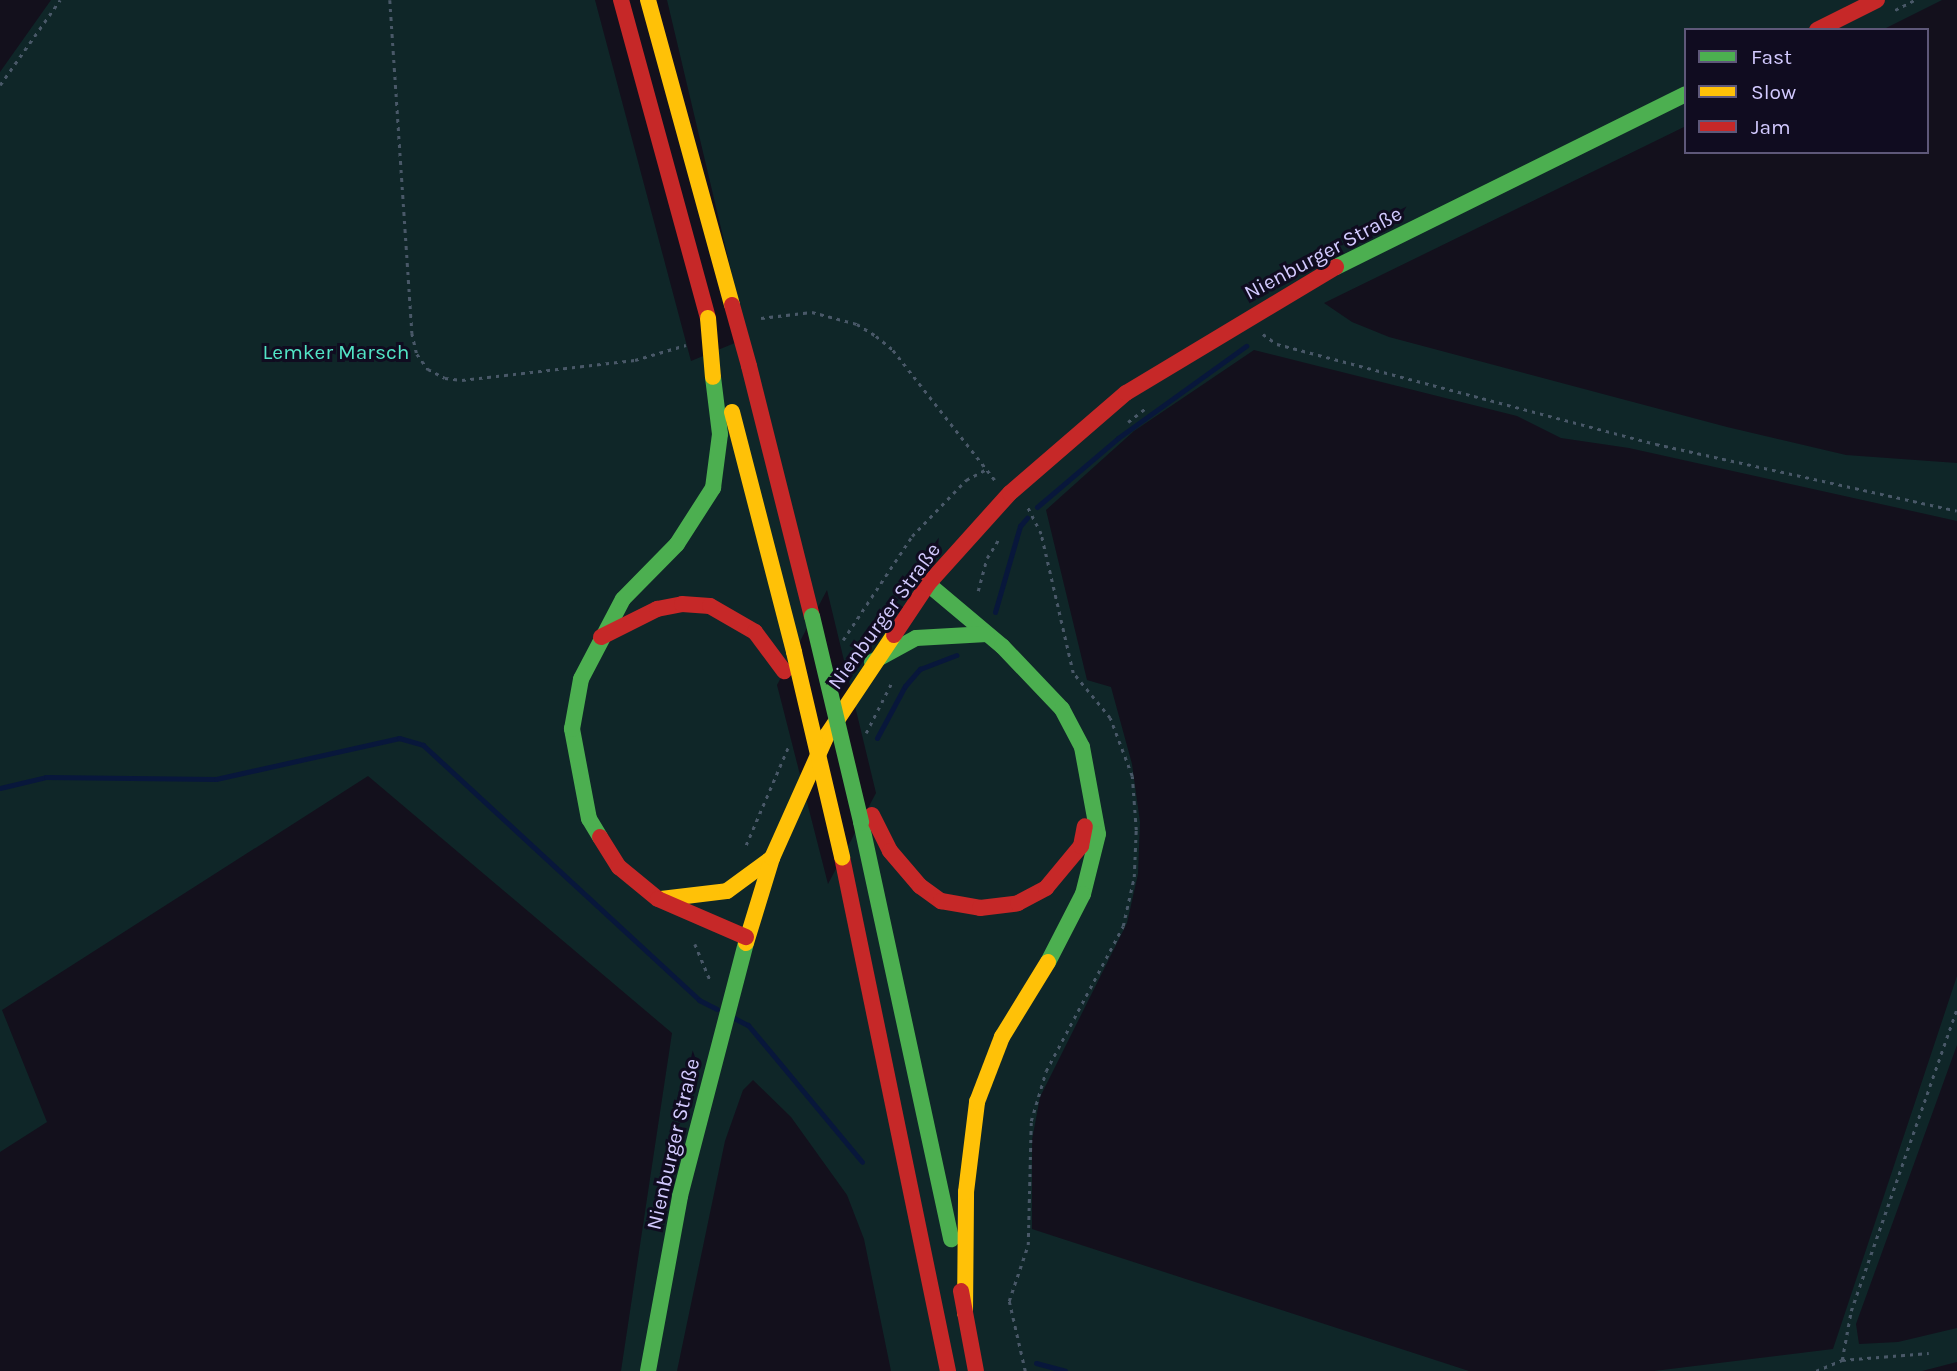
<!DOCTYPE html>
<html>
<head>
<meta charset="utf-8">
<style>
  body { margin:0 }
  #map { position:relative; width:1957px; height:1371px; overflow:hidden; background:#13101c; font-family:Karla,sans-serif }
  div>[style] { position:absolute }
  .green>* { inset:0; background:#0f2628 }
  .stream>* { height:5px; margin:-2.5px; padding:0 2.5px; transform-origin:2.5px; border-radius:2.5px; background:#08173b }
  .path>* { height:2.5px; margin-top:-1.25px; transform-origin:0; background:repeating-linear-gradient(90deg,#495868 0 3.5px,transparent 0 8.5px) }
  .fast>* { height:16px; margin:-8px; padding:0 8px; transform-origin:8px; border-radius:8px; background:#4caf50 }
  .slow>* { height:16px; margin:-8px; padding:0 8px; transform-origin:8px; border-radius:8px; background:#ffc107 }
  .jam>* { height:16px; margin:-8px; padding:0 8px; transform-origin:8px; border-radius:8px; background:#c62828 }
  .fast-bridge>* { height:16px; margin:-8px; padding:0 8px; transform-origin:8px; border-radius:8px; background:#4caf50 }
  .slow-bridge>* { height:16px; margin:-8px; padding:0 8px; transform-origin:8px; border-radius:8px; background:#ffc107 }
  .jam-bridge>* { height:16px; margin:-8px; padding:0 8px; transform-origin:8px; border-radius:8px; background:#c62828 }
  span { translate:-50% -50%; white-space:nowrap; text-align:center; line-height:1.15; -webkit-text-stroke:6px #100c20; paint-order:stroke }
  .street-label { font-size:21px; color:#d3caff }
  .park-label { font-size:21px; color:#52e4c5 }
  .legend { position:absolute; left:1684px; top:28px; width:245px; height:126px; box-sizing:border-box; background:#100c20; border:2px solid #5e5879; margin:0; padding:9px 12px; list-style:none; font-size:21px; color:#d3caff }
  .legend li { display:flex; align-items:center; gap:14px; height:35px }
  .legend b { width:35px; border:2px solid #5e5879 }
</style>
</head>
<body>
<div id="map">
  <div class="green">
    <i style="clip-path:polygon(evenodd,51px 0,595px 0,691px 361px,747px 338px,667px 0,1942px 0,1882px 30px,1686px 30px,1686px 126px,1324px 303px,1352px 322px,1389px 337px,1727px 427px,1846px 455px,1957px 463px,1957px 521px,1629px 448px,1561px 438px,1517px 416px,1254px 350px,1134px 431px,1046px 510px,1087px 680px,1111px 687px,1132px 764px,1140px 822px,1138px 874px,1127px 923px,1040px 1097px,1032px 1140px,1032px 1229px,1469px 1371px,891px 1371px,864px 1239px,847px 1195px,791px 1117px,753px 1080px,743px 1090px,725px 1141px,677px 1371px,621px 1371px,672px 1033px,368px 776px,2px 1010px,47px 1122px,0 1152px,0 72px,51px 0,827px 590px,876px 793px,828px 884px,777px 685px,827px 590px)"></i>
    <i style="clip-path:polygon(1957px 976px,1957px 1045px,1856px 1324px,1859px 1344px,1898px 1342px,1957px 1328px,1957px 1362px,1922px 1371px,1654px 1371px,1833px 1349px)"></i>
  </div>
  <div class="stream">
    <i style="left:1037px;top:507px;width:106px;rotate:-40.4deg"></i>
    <i style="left:1118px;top:438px;width:158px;rotate:-35.7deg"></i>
    <i style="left:995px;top:612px;width:90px;rotate:-73.8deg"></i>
    <i style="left:1020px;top:526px;width:11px;rotate:-49deg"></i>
    <i style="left:877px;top:738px;width:59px;rotate:-61.7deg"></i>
    <i style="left:905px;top:686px;width:23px;rotate:-49deg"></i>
    <i style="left:920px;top:669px;width:39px;rotate:-21deg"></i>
    <i style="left:0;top:788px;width:47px;rotate:-13.4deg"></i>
    <i style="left:46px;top:777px;width:170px;rotate:0.7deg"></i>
    <i style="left:216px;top:779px;width:188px;rotate:-12.6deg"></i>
    <i style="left:399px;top:738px;width:25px;rotate:16deg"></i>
    <i style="left:423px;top:745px;width:376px;rotate:42.7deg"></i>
    <i style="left:699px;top:1000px;width:20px;rotate:27deg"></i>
    <i style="left:732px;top:1017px;width:18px;rotate:27deg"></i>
    <i style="left:748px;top:1025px;width:178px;rotate:50.2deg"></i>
    <i style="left:1036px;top:1363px;width:30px;rotate:15deg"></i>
  </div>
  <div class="path">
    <i style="left:390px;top:0;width:334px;rotate:86.2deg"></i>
    <i style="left:412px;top:333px;width:22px;rotate:77deg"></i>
    <i style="left:417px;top:354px;width:19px;rotate:54deg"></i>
    <i style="left:428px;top:369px;width:19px;rotate:28deg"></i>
    <i style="left:445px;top:378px;width:17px;rotate:7deg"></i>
    <i style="left:462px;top:380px;width:174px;rotate:-6.6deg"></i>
    <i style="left:635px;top:360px;width:53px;rotate:-16.4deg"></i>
    <i style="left:1895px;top:10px;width:22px;rotate:-27deg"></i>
    <i style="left:0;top:85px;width:104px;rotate:-54.8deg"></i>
    <i style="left:761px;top:318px;width:51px;rotate:-6.7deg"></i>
    <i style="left:812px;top:312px;width:47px;rotate:14.9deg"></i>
    <i style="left:857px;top:324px;width:22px;rotate:32deg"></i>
    <i style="left:876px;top:336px;width:22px;rotate:39deg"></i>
    <i style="left:893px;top:350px;width:165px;rotate:51.9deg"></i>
    <i style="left:1263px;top:334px;width:17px;rotate:36deg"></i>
    <i style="left:1277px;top:344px;width:392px;rotate:14.8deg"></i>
    <i style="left:1656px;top:444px;width:308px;rotate:12.5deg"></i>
    <i style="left:1128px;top:422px;width:24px;rotate:-38deg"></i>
    <i style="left:978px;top:591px;width:34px;rotate:-75deg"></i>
    <i style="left:987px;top:558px;width:22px;rotate:-58deg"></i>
    <i style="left:843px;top:640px;width:125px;rotate:-56.4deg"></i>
    <i style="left:912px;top:536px;width:78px;rotate:-46deg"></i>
    <i style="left:966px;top:480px;width:21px;rotate:-28deg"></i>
    <i style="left:866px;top:733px;width:59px;rotate:-63deg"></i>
    <i style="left:746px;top:845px;width:109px;rotate:-66.7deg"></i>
    <i style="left:695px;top:944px;width:41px;rotate:67.2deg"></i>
    <i style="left:1842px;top:1360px;width:50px;rotate:-79.6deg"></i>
    <i style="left:1851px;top:1311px;width:320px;rotate:-70.7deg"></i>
    <i style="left:1025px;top:1371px;width:72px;rotate:-102.9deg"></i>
    <i style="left:1009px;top:1301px;width:59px;rotate:-71.3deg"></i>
    <i style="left:1028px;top:1245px;width:124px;rotate:-88.6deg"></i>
    <i style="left:1031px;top:1121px;width:52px;rotate:-73.3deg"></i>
    <i style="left:1046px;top:1071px;width:164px;rotate:-62deg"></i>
    <i style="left:1123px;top:926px;width:50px;rotate:-77.3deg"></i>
    <i style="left:1134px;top:877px;width:47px;rotate:-87.6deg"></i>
    <i style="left:1136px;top:830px;width:54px;rotate:-94.2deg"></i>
    <i style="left:1132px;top:776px;width:62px;rotate:-110.8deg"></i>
    <i style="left:1110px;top:718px;width:58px;rotate:-129.4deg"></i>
    <i style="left:1073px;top:673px;width:143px;rotate:-103deg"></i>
    <i style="left:1041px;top:534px;width:31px;rotate:-117deg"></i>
    <i style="left:1816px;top:1371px;width:28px;rotate:-23deg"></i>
    <i style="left:1842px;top:1360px;width:87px;rotate:-4.6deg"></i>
  </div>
  <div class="fast">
    <i style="left:1336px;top:267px;width:390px;rotate:-26.3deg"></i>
    <i style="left:928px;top:584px;width:97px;rotate:40deg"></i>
    <i style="left:1002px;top:646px;width:87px;rotate:46.4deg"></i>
    <i style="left:1062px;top:709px;width:43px;rotate:62.2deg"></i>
    <i style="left:1082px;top:747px;width:88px;rotate:79.6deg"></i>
    <i style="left:1098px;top:834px;width:62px;rotate:104deg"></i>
    <i style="left:1083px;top:894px;width:76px;rotate:117.2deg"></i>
    <i style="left:872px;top:662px;width:50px;rotate:-28.6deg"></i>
    <i style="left:916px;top:638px;width:71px;rotate:-3.2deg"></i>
    <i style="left:861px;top:822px;width:427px;rotate:77.8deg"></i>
    <i style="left:600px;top:837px;width:21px;rotate:-121deg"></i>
    <i style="left:589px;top:819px;width:92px;rotate:-100.7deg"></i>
    <i style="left:572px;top:729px;width:51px;rotate:-79.8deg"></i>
    <i style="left:581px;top:679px;width:90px;rotate:-62.3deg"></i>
    <i style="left:623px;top:599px;width:77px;rotate:-45.5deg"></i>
    <i style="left:677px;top:544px;width:67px;rotate:-57.3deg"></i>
    <i style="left:713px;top:488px;width:54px;rotate:-82.6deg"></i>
    <i style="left:720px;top:434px;width:57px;rotate:-97deg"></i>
    <i style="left:648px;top:1371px;width:178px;rotate:-79.6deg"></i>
    <i style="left:680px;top:1196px;width:261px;rotate:-75.4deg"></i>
  </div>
  <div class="slow">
    <i style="left:648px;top:0;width:316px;rotate:74.6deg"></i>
    <i style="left:732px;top:412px;width:248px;rotate:75.5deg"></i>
    <i style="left:661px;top:899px;width:66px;rotate:-6.9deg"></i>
    <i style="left:727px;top:891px;width:56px;rotate:-36.3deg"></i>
    <i style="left:746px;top:943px;width:89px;rotate:-73deg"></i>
    <i style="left:772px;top:858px;width:135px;rotate:-65.9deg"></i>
    <i style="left:827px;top:735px;width:120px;rotate:-56.2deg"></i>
    <i style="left:965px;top:1313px;width:121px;rotate:-89.5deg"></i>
    <i style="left:966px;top:1192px;width:91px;rotate:-83deg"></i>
    <i style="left:977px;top:1102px;width:70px;rotate:-69deg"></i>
    <i style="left:1002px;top:1037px;width:88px;rotate:-58.5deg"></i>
  </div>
  <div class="jam">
    <i style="left:621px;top:0;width:330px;rotate:74.7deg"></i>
    <i style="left:1817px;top:30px;width:67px;rotate:-26.6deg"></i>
    <i style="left:749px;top:366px;width:258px;rotate:75.9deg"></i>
    <i style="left:894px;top:635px;width:61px;rotate:-56.3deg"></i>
    <i style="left:928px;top:584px;width:122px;rotate:-48deg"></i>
    <i style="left:1010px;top:493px;width:153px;rotate:-40.8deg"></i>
    <i style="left:1126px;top:393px;width:245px;rotate:-31deg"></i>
    <i style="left:601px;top:637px;width:63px;rotate:-26.6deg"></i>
    <i style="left:657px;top:609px;width:25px;rotate:-11deg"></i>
    <i style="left:682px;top:604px;width:28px;rotate:4deg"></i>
    <i style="left:710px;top:606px;width:52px;rotate:30deg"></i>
    <i style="left:755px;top:632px;width:49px;rotate:53.4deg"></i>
    <i style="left:872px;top:815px;width:40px;rotate:63.4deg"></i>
    <i style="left:890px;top:851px;width:46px;rotate:49.4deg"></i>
    <i style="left:920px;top:886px;width:26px;rotate:36deg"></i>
    <i style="left:941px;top:901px;width:40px;rotate:10deg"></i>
    <i style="left:980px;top:908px;width:38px;rotate:-7deg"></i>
    <i style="left:1018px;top:903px;width:32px;rotate:-28deg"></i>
    <i style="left:1046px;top:888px;width:55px;rotate:-50.2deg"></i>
    <i style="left:1081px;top:846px;width:20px;rotate:-79deg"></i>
    <i style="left:600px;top:837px;width:36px;rotate:58deg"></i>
    <i style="left:619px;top:867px;width:50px;rotate:39.4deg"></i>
    <i style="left:658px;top:899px;width:96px;rotate:23.4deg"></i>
    <i style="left:842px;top:857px;width:525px;rotate:78.35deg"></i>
    <i style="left:961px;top:1291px;width:81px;rotate:79.4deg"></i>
  </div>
  <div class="fast-bridge">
    <i style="left:812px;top:616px;width:212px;rotate:76.6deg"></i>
  </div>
  <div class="slow-bridge">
    <i style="left:708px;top:318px;width:59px;rotate:85.2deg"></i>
    <i style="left:794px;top:652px;width:211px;rotate:76.8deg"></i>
  </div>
  <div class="jam-bridge">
    <i style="left:732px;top:305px;width:63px;rotate:74.4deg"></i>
  </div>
  <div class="street-label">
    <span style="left:1323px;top:253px;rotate:-28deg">Nienburger Straße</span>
    <span style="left:884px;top:616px;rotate:-54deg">Nienburger Straße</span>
    <span style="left:673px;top:1144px;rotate:-77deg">Nienburger Straße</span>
  </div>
  <div class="park-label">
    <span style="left:336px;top:352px">Lemker Marsch</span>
  </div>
  <ul class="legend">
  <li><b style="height:9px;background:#4caf50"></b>Fast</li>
  <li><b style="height:9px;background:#ffc107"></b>Slow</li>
  <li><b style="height:9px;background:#c62828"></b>Jam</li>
  </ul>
</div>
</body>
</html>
